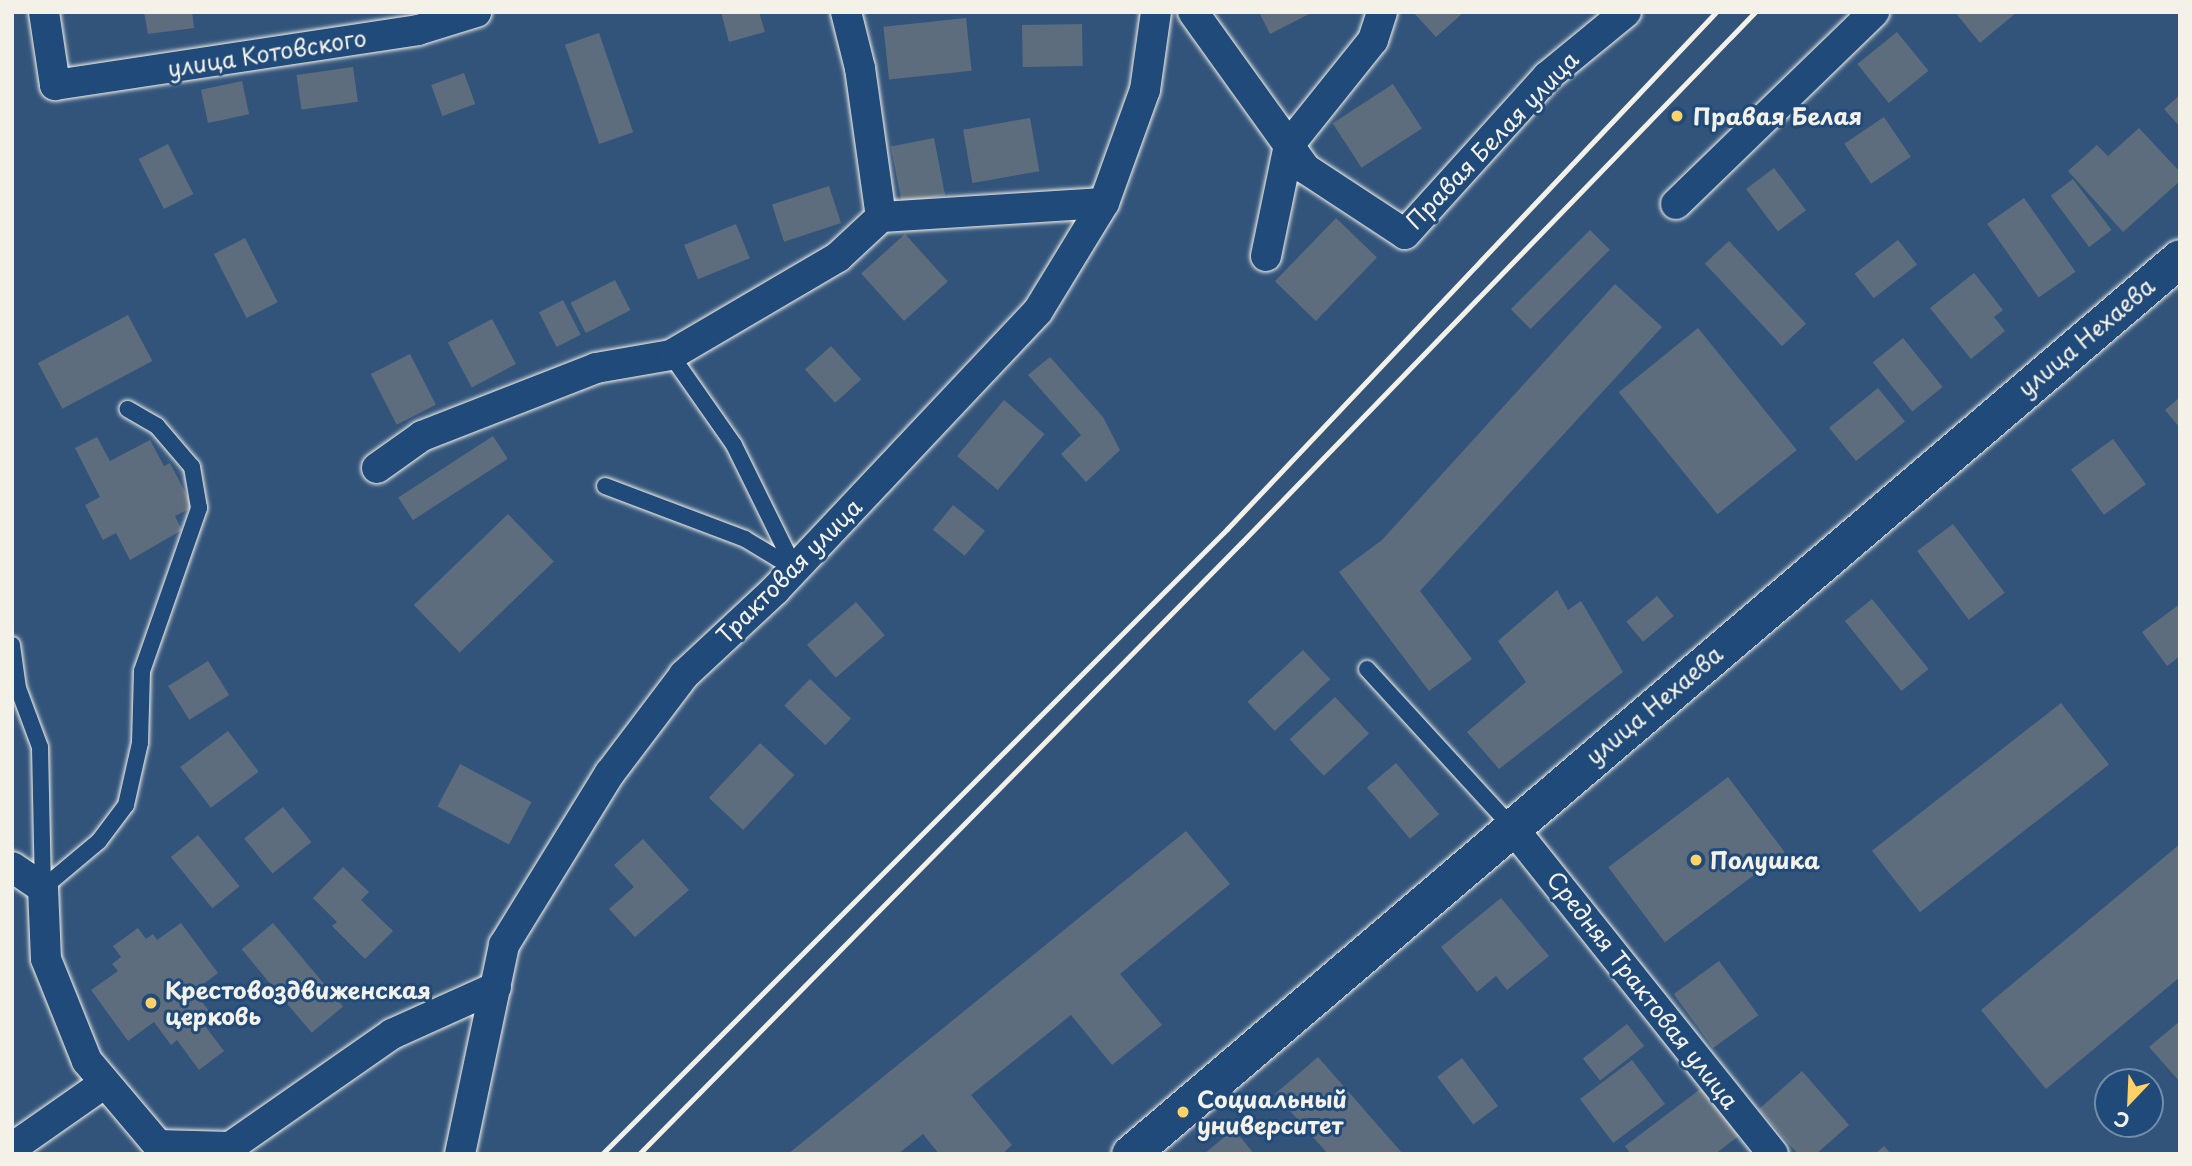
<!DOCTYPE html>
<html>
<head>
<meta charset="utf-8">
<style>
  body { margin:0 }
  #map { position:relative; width:2192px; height:1166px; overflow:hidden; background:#32547b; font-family:"Playpen Sans",sans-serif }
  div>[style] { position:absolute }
  .building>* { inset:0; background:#5d6d7d; transform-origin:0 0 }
  .roads { filter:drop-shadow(0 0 2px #f4f1e8) drop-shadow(0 0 2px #f4f1e8) }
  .service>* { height:16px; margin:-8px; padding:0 8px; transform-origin:8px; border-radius:8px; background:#1f4a7a }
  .minor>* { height:30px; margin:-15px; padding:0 15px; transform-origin:15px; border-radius:15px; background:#1f4a7a }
  .tertiary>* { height:37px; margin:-18.5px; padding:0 18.5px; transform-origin:18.5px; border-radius:18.5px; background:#1f4a7a }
  .rail>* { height:5px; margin:-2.5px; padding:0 2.5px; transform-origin:2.5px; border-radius:2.5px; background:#f4f1e8 }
  .dots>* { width:19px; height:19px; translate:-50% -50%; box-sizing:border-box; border:4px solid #1f4a7a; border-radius:50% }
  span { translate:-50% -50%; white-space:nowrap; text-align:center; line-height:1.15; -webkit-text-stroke:6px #1f4a7a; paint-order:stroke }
  .street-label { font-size:23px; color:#f4f1e8 }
  .poi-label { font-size:23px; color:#f4f1e8; font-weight:700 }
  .left { translate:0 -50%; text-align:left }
  .frame { position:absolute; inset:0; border:14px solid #f4f1e8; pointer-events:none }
  .north { position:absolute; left:2094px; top:1068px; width:70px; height:70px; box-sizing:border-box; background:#1f4a7a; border:2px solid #748da6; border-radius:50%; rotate:203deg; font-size:19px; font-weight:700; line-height:28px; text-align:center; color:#f4f1e8 }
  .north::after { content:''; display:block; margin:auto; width:24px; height:32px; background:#ffd166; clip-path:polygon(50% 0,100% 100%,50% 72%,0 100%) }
</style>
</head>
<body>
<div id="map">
  <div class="building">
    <i style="clip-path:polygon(144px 12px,192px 12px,194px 28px,148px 34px)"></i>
    <i style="clip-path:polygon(721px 12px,759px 12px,765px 32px,729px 42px)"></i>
    <i style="clip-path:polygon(1259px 12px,1313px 12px,1270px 34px)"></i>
    <i style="clip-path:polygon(1413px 12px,1464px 12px,1436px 37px)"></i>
    <i style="clip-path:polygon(1955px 12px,2017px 12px,1980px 43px)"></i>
    <i style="left:966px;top:18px;width:53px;height:83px;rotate:84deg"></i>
    <i style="left:1082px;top:24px;width:42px;height:60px;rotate:89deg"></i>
    <i style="left:1897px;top:32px;width:50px;height:51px;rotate:51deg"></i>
    <i style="left:599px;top:33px;width:105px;height:36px;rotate:71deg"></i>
    <i style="left:353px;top:67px;width:35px;height:57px;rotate:82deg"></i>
    <i style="left:464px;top:73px;width:33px;height:35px;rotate:70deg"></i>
    <i style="left:242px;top:81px;width:34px;height:42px;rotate:78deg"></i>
    <i style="left:1393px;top:84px;width:53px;height:72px;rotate:57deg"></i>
    <i style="clip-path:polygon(2180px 95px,2180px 127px,2164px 109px)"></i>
    <i style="left:1884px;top:117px;width:48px;height:48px;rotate:56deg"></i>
    <i style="left:1030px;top:118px;width:54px;height:68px;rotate:80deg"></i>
    <i style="clip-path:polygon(2139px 128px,2180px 172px,2180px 181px,2123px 232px,2068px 171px,2097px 145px,2108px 156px)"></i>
    <i style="left:934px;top:138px;width:58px;height:44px;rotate:79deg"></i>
    <i style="left:168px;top:144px;width:56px;height:33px;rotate:63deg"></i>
    <i style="left:1774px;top:168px;width:53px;height:35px;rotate:53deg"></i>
    <i style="left:2073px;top:179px;width:64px;height:28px;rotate:53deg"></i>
    <i style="left:829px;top:186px;width:39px;height:60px;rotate:72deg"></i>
    <i style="left:2024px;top:198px;width:90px;height:45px;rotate:55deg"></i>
    <i style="left:1336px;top:218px;width:57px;height:88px;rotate:44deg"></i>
    <i style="left:736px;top:224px;width:37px;height:56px;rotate:68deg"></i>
    <i style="left:1590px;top:230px;width:28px;height:112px;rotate:45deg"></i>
    <i style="left:905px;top:234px;width:64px;height:59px;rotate:48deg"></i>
    <i style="left:245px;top:238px;width:72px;height:35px;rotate:63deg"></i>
    <i style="left:1898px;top:240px;width:31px;height:55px;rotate:52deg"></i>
    <i style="left:1729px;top:241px;width:113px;height:33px;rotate:47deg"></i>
    <i style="clip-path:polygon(1974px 273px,2003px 310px,1994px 317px,2005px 331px,1971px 359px,1930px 308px)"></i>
    <i style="left:615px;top:280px;width:34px;height:50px;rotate:63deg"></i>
    <i style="clip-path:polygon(1615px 284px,1662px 327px,1420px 591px,1472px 659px,1429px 691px,1339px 572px,1382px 540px)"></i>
    <i style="left:563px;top:300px;width:39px;height:27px;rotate:63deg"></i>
    <i style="left:128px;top:315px;width:52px;height:102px;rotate:62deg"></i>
    <i style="left:492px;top:319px;width:51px;height:50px;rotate:62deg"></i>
    <i style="left:1698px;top:328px;width:157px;height:102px;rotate:51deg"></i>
    <i style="left:1903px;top:338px;width:63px;height:39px;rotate:51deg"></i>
    <i style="left:831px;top:346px;width:45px;height:35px;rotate:48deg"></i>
    <i style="left:410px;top:354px;width:57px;height:44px;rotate:63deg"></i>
    <i style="clip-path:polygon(1050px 357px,1103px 417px,1120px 450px,1086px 482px,1061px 454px,1081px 435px,1028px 375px)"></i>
    <i style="left:1878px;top:388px;width:43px;height:63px;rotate:51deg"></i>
    <i style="clip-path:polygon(2180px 397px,2180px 428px,2165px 410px)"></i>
    <i style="left:1004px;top:400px;width:53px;height:73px;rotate:40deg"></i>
    <i style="left:493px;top:436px;width:27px;height:113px;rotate:57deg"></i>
    <i style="clip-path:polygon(97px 437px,110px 461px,150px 440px,164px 466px,170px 463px,193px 507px,175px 516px,182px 530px,130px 560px,116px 533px,103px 540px,85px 505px,100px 497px,75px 448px)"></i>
    <i style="left:2113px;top:439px;width:56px;height:52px;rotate:54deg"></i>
    <i style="left:953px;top:505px;width:41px;height:32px;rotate:39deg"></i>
    <i style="left:508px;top:514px;width:66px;height:131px;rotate:46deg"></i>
    <i style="left:1953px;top:524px;width:86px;height:45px;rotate:53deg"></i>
    <i style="clip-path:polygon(1557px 590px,1568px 610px,1581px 601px,1623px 672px,1499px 769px,1467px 732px,1526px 682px,1498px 641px)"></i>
    <i style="left:1657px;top:596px;width:26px;height:40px;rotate:50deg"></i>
    <i style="left:1872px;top:599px;width:90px;height:35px;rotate:51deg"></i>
    <i style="left:856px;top:602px;width:44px;height:65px;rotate:49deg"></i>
    <i style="clip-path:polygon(2180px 604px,2180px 656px,2167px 666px,2142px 632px)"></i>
    <i style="left:1303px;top:650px;width:40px;height:76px;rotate:47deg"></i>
    <i style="left:208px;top:661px;width:40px;height:47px;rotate:58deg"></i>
    <i style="left:810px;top:679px;width:57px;height:37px;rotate:44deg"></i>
    <i style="left:1335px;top:697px;width:50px;height:62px;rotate:47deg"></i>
    <i style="left:2061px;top:703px;width:78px;height:240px;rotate:52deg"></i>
    <i style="left:228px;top:731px;width:51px;height:60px;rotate:53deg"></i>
    <i style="left:760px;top:743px;width:47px;height:75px;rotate:43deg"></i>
    <i style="left:1396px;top:763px;width:67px;height:38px;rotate:50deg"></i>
    <i style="left:460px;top:764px;width:81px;height:48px;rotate:28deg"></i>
    <i style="left:1728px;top:777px;width:94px;height:150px;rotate:53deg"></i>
    <i style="left:283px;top:807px;width:45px;height:50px;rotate:51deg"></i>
    <i style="clip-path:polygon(1186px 831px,1230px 884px,1120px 974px,1162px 1025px,1112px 1065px,1071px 1015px,971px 1095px,1012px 1145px,1002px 1154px,939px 1154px,923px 1134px,898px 1154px,788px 1154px)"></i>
    <i style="left:198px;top:835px;width:66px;height:35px;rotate:51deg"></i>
    <i style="clip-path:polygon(643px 839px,689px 890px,635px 937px,609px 909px,634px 887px,614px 865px)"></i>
    <i style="clip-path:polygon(2180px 844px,2180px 977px,2046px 1089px,1981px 1010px)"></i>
    <i style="clip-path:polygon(343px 867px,369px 892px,361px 900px,393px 931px,365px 959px,332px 926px,337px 922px,313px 898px)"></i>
    <i style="clip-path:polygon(1501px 898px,1549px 956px,1507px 990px,1496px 976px,1477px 992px,1441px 947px)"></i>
    <i style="clip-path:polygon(181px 923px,218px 973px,194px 991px,212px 1015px,202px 1022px,224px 1051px,199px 1070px,177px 1040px,171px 1045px,154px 1022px,128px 1041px,91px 990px,118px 971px,112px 964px,121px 957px,113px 946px,138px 928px,146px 939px,153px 934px,157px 940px)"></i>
    <i style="left:273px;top:923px;width:109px;height:41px;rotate:50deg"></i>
    <i style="left:1719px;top:961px;width:67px;height:56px;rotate:54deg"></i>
    <i style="clip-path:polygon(2180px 1021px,2180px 1082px,2149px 1047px)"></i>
    <i style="left:1627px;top:1024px;width:28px;height:56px;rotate:52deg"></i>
    <i style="clip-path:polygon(1318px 1057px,1403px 1154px,1328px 1154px,1275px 1094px)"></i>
    <i style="left:1462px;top:1058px;width:60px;height:31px;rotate:53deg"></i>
    <i style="left:1632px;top:1060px;width:55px;height:65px;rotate:53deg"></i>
    <i style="clip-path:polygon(1802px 1071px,1849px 1125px,1816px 1154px,1798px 1154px,1759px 1109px)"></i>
    <i style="clip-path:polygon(1707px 1084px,1744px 1132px,1715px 1154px,1631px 1154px,1625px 1146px)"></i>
    <i style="clip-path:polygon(1234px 1129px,1254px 1154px,1204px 1154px)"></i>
    <i style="clip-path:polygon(1884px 1146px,1891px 1154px,1875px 1154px)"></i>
  </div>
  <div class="roads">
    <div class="service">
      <i style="left:605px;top:486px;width:150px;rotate:20.7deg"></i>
      <i style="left:745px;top:539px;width:58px;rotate:31deg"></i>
      <i style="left:795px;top:569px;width:138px;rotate:-116.2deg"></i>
      <i style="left:734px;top:445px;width:110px;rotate:-125deg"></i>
      <i style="left:12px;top:645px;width:43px;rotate:82.1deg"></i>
      <i style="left:18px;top:688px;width:63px;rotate:69.6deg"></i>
      <i style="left:40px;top:747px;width:141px;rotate:88.8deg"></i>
      <i style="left:43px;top:888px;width:73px;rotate:-40deg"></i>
      <i style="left:99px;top:841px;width:45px;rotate:-53.1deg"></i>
      <i style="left:126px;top:805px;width:64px;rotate:-77.3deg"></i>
      <i style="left:140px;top:743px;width:72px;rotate:-88.4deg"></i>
      <i style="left:142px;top:671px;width:173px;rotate:-70.7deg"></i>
      <i style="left:199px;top:508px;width:42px;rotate:-99.7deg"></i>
      <i style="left:192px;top:467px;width:54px;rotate:-130.5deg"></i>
      <i style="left:157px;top:426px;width:34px;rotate:-150deg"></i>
      <i style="left:1367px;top:669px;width:214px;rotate:47.5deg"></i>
    </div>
    <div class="minor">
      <i style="left:44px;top:12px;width:74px;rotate:81.4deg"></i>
      <i style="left:55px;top:85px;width:367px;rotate:-8.6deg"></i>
      <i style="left:418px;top:30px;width:61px;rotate:-17.2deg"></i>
      <i style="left:846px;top:12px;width:58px;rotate:76deg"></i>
      <i style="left:860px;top:68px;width:150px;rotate:82deg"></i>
      <i style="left:1193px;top:12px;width:193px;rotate:54.3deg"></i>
      <i style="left:1306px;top:169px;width:118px;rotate:33.3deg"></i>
      <i style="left:1405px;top:234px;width:213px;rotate:-47.9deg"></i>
      <i style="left:1548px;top:76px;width:101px;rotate:-39.4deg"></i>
      <i style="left:1676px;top:204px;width:276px;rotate:-44.1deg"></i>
      <i style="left:1266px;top:256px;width:113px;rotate:-78.3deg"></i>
      <i style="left:1289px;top:145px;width:134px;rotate:-51.3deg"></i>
      <i style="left:1373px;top:40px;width:29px;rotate:-72deg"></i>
      <i style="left:377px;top:468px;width:55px;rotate:-35.4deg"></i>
      <i style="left:422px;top:436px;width:187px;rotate:-21.3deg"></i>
      <i style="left:596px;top:368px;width:76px;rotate:-9.8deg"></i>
      <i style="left:671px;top:355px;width:194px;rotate:-30.4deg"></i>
      <i style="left:838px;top:257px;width:59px;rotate:-42.9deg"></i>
      <i style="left:881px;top:217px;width:223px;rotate:-3.6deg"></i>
      <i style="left:1512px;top:827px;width:418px;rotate:51.4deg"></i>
      <i style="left:12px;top:867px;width:37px;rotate:34deg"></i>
      <i style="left:43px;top:888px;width:71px;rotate:87.6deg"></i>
      <i style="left:46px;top:959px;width:110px;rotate:68.1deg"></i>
      <i style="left:87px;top:1061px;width:110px;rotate:49.8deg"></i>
      <i style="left:158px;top:1145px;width:72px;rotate:1.6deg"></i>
      <i style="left:230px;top:1147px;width:198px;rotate:-34.9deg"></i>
      <i style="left:392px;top:1034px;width:114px;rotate:-24.3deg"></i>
      <i style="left:12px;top:1148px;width:113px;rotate:-35deg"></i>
      <i style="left:460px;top:1154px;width:214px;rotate:-78.1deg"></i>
      <i style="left:504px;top:945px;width:202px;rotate:-58.4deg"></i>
      <i style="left:610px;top:773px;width:123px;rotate:-52.9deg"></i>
      <i style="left:684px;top:675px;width:125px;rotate:-43deg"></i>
      <i style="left:775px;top:590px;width:383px;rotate:-46.7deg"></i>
      <i style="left:1038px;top:311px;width:127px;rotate:-58.6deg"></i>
      <i style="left:1104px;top:203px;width:120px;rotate:-70.1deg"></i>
      <i style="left:1145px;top:90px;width:79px;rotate:-82deg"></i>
    </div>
    <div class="tertiary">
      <i style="left:1130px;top:1154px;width:1380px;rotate:-40.48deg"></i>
    </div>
  </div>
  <div class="rail">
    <i style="left:602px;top:1154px;width:884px;rotate:-45deg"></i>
    <i style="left:1227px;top:529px;width:712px;rotate:-46.59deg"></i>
    <i style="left:639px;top:1154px;width:858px;rotate:-45.43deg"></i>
    <i style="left:1241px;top:543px;width:739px;rotate:-45.93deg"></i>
  </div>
  <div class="dots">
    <i style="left:1677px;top:116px;background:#ffd166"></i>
    <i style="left:1696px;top:860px;background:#ffd166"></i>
    <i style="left:151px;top:1003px;background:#ffd166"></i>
    <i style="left:1183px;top:1112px;background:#ffd166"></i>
  </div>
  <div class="street-label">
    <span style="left:267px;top:53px;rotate:-9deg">улица Котовского</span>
    <span style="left:1492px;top:140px;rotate:-46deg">Правая Белая улица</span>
    <span style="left:2086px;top:337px;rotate:-40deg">улица Нехаева</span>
    <span style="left:789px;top:571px;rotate:-45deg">Трактовая улица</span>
    <span style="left:1654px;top:705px;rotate:-40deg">улица Нехаева</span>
    <span style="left:1643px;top:990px;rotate:52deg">Средняя Трактовая улица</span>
  </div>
  <div class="poi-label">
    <span class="left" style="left:1693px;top:116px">Правая Белая</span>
    <span class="left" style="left:1710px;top:860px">Полушка</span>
    <span class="left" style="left:165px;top:1003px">Крестовоздвиженская<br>церковь</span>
    <span class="left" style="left:1197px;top:1112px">Социальный<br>университет</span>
  </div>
  <div class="frame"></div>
  <div class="north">С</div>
</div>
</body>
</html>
